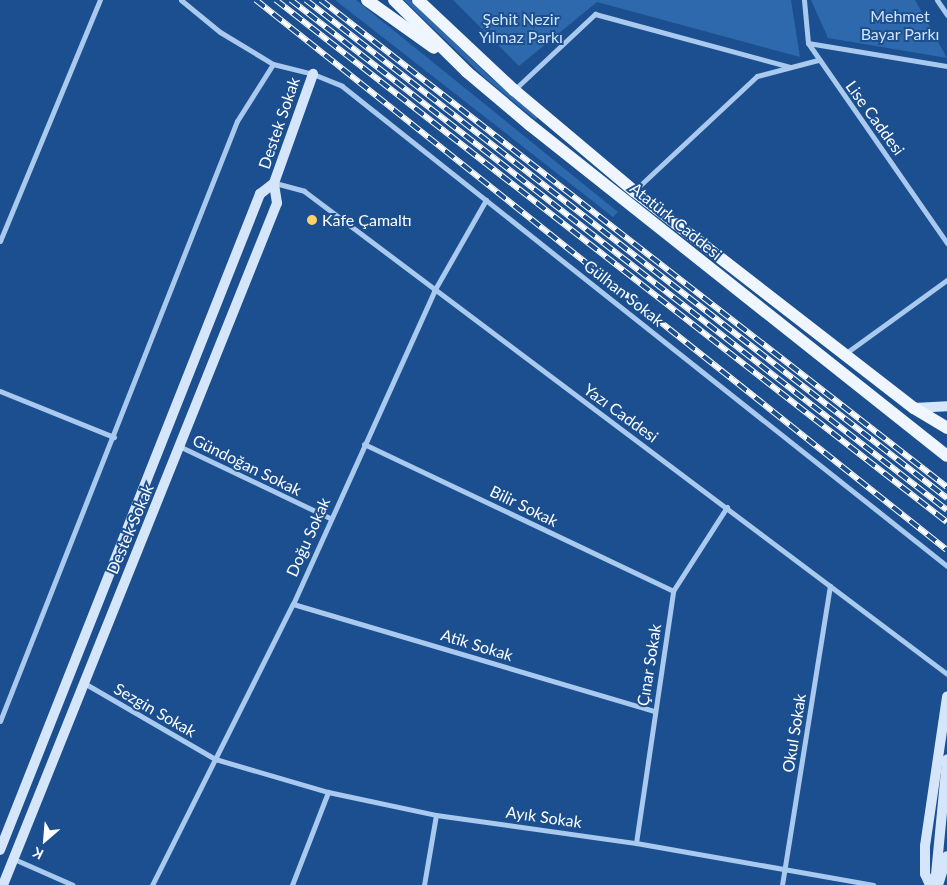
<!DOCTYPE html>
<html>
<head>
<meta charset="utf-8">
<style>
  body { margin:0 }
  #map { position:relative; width:947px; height:885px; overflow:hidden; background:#1b4f8f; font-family:Lato,sans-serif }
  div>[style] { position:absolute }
  .green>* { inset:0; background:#2e69ad }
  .street>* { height:5px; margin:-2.5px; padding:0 2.5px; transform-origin:2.5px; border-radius:2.5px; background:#a9c9ee }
  .secondary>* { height:10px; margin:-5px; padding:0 5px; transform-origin:5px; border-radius:5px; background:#d6e6fa }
  .primary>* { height:12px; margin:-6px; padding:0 6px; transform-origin:6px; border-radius:6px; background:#f0f6ff }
  .rail>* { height:5.5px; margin-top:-2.75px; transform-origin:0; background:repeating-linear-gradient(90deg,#1b4f8f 0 11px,#fff 0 22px); box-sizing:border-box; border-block:1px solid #fff }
  .dots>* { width:14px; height:14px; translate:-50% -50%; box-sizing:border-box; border:2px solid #1b4f8f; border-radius:50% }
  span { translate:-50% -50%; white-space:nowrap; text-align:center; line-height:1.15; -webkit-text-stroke:4px #1b4f8f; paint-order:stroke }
  .park-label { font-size:16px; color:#cfe3fa }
  .street-label { font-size:16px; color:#fff }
  .poi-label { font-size:16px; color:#fff }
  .left { translate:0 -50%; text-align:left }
  .north { position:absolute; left:20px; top:815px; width:50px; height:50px; -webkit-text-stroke:4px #1b4f8f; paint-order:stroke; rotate:207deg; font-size:14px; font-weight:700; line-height:20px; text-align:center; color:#fff }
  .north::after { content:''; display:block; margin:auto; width:18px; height:22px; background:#fff; clip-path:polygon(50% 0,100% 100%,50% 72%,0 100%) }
</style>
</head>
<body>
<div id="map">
  <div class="green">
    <i style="clip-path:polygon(335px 0,356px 0,618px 212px,613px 217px)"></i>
    <i style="clip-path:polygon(404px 0,410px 0,490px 77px,538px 117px,536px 120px,485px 78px)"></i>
    <i style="clip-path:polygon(453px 0,791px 0,800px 57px,597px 2px,519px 66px)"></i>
    <i style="clip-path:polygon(811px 0,915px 0,947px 58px,828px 38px)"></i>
  </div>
  <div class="street">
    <i style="left:181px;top:0;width:50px;rotate:39.4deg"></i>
    <i style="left:220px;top:32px;width:62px;rotate:31.1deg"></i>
    <i style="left:273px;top:64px;width:41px;rotate:14deg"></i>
    <i style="left:313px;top:74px;width:31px;rotate:22deg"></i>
    <i style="left:342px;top:86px;width:772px;rotate:38.43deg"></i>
    <i style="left:804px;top:0;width:43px;rotate:84.7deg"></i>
    <i style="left:808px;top:43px;width:244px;rotate:55.2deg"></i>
    <i style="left:937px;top:0;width:18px;rotate:56deg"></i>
    <i style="left:808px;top:43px;width:141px;rotate:9.4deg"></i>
    <i style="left:515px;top:89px;width:110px;rotate:-43.2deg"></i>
    <i style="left:595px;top:14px;width:202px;rotate:15.2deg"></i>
    <i style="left:275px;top:183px;width:30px;rotate:15deg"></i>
    <i style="left:304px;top:191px;width:804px;rotate:36.91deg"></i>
    <i style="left:634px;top:191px;width:168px;rotate:-43.1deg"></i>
    <i style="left:757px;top:76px;width:63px;rotate:-14.7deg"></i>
    <i style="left:0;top:241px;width:261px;rotate:-67.5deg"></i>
    <i style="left:846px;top:353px;width:125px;rotate:-35.9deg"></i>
    <i style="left:0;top:391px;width:123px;rotate:22deg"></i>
    <i style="left:364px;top:444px;width:342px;rotate:25.4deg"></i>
    <i style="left:181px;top:447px;width:165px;rotate:25.5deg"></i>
    <i style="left:293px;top:604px;width:377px;rotate:16.5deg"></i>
    <i style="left:84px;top:683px;width:151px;rotate:30.1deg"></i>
    <i style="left:215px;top:759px;width:118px;rotate:16.3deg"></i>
    <i style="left:328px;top:792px;width:110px;rotate:12deg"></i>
    <i style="left:436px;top:815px;width:202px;rotate:8deg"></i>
    <i style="left:636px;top:843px;width:241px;rotate:10deg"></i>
    <i style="left:0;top:721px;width:645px;rotate:-68.45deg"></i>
    <i style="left:237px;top:121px;width:67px;rotate:-57.7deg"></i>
    <i style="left:636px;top:843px;width:255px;rotate:-81.6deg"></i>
    <i style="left:673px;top:591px;width:100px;rotate:-57.3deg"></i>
    <i style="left:14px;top:859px;width:64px;rotate:23.8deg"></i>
    <i style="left:152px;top:885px;width:314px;rotate:-63.4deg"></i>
    <i style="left:293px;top:604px;width:343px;rotate:-65.7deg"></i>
    <i style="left:434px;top:291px;width:105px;rotate:-60.3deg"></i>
    <i style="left:292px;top:885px;width:100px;rotate:-68.8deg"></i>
    <i style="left:424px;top:885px;width:71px;rotate:-80.3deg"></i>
    <i style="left:782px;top:885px;width:303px;rotate:-80.9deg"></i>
  </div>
  <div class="secondary">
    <i style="left:914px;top:408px;width:33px;rotate:-3deg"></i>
    <i style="left:0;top:850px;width:706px;rotate:-68.38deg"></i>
    <i style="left:260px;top:194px;width:18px;rotate:-38deg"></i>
    <i style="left:939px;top:882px;width:27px;rotate:-73deg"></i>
    <i style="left:3px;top:885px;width:735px;rotate:-68.11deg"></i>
    <i style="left:277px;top:203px;width:20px;rotate:-99deg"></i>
    <i style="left:274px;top:183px;width:116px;rotate:-70.3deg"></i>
    <i style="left:930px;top:885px;width:12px;rotate:-114deg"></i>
    <i style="left:925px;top:874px;width:28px;rotate:-90deg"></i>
    <i style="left:925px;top:846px;width:151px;rotate:-81.6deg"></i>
    <i style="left:935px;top:885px;width:126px;rotate:-84.5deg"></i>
  </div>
  <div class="primary">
    <i style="left:367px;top:0;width:82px;rotate:35.6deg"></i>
    <i style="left:394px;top:0;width:103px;rotate:44.6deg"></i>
    <i style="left:467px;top:72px;width:82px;rotate:40.1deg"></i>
    <i style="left:530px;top:125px;width:532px;rotate:38.44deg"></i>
    <i style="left:418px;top:0;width:132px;rotate:43.2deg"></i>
    <i style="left:514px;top:90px;width:157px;rotate:40.1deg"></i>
    <i style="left:634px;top:191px;width:354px;rotate:37.8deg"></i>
    <i style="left:914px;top:408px;width:39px;rotate:31deg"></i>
  </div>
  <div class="rail">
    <i style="left:256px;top:0;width:883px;rotate:38.52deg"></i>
    <i style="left:276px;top:0;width:850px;rotate:37.88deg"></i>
    <i style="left:291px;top:0;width:831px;rotate:37.86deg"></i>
    <i style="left:306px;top:0;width:812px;rotate:37.84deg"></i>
    <i style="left:321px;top:0;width:793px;rotate:37.88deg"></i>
  </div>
  <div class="dots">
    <i style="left:312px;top:220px;background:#ffd166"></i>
  </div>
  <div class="park-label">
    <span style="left:900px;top:25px">Mehmet<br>Bayar Parkı</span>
    <span style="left:521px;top:28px">Şehit Nezir<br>Yılmaz Parkı</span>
  </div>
  <div class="street-label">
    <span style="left:875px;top:118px;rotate:54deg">Lise Caddesi</span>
    <span style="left:279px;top:123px;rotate:-71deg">Destek Sokak</span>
    <span style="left:676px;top:221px;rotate:39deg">Atatürk Caddesi</span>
    <span style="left:624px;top:293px;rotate:38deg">Gülhan Sokak</span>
    <span style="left:621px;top:413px;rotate:36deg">Yazı Caddesi</span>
    <span style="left:247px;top:465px;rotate:26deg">Gündoğan Sokak</span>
    <span style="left:524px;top:506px;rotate:26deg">Bilir Sokak</span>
    <span style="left:130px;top:529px;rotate:-67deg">Destek Sokak</span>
    <span style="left:308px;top:537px;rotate:-66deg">Doğu Sokak</span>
    <span style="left:477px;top:645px;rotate:17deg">Atik Sokak</span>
    <span style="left:649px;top:665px;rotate:-81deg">Çınar Sokak</span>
    <span style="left:155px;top:710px;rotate:30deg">Sezgin Sokak</span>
    <span style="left:794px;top:733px;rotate:-81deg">Okul Sokak</span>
    <span style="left:544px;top:817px;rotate:8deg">Ayık Sokak</span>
  </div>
  <div class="poi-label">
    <span class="left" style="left:322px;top:220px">Kafe Çamaltı</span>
  </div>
  <div class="north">K</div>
</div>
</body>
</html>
